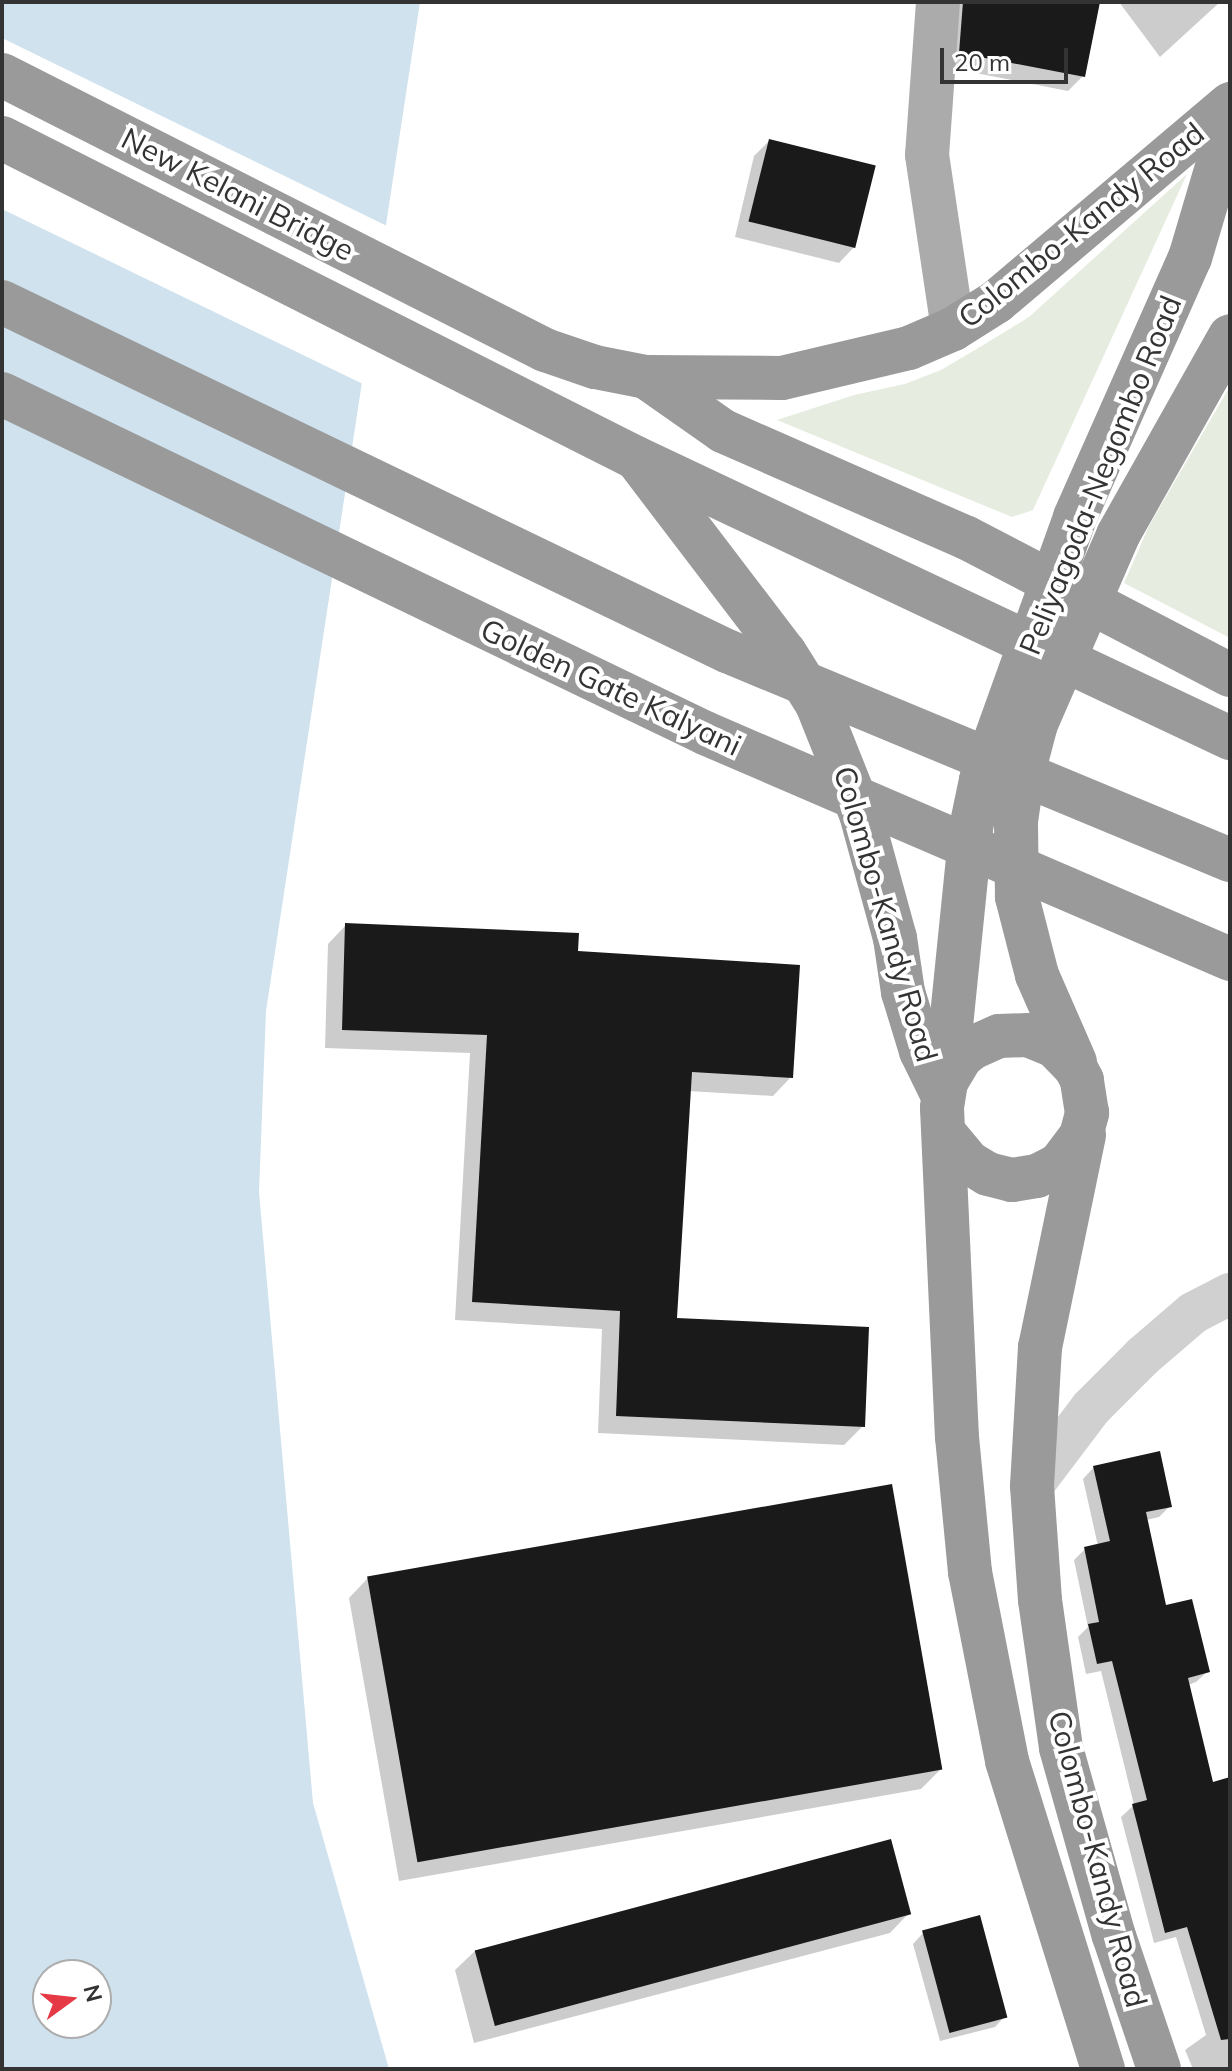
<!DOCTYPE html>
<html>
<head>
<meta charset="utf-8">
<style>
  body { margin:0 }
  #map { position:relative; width:1232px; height:2071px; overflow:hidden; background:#fff; font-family:Mulish,sans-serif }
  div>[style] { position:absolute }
  .green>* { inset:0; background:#e6ecdf }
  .water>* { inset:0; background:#cfe2ee }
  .pier>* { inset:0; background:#fff }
  .shadow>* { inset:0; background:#0003 }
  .building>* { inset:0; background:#1a1a1a; transform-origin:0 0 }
  .minor>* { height:42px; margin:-21px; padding:0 21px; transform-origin:21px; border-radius:21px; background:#d0d0d0 }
  .major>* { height:44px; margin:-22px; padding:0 22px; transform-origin:22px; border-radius:22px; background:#ababab }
  .highway>* { height:44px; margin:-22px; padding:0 22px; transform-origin:22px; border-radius:22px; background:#9a9a9a }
  .highway-bridge>* { height:44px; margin:-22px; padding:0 22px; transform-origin:22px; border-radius:22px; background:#9a9a9a }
  span { translate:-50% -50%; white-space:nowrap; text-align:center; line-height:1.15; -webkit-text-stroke:8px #fff; paint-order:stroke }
  .street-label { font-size:30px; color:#333 }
  .frame { position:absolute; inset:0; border:4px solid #333; pointer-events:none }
  .north { position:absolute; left:32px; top:1959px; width:80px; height:80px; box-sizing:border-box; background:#fff; border:2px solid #adadad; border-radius:50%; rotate:75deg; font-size:22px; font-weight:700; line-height:32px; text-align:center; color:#333 }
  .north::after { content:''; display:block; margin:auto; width:28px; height:36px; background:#e63946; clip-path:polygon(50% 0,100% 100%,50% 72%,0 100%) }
  .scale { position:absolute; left:940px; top:48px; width:128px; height:36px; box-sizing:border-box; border:4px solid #333; border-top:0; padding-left:10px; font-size:24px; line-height:28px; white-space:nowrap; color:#333; -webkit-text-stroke:6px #fff; paint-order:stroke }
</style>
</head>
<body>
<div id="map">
  <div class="green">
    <i style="clip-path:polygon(1187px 174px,1033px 510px,1012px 517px,777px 420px,854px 395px,905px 384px,941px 370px,985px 344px,1029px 317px)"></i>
    <i style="clip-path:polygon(1230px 386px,1230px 638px,1124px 583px,1149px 526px)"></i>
  </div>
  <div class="water">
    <i style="clip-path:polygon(evenodd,2px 2px,420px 2px,266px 1011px,259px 1192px,313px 1803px,389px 2069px,2px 2069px,2px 2px,48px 1975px,96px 1975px,96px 2023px,48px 2023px,48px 1975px)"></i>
  </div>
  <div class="pier">
    <i style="clip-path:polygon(2px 38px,389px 227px,365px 385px,2px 209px)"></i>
  </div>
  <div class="shadow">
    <i style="clip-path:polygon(950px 2px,1071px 2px,1083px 76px,1068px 91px,945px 67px)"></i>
    <i style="clip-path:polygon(1119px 2px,1220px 2px,1160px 57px)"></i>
    <i style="clip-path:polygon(769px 141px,854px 247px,839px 263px,735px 237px,754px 156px)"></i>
    <i style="clip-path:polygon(346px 925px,576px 953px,791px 1077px,773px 1096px,688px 1091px,675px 1320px,863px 1426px,844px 1445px,598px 1433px,602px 1329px,455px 1320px,470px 1053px,325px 1048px,328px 944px)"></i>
    <i style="clip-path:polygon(1094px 1467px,1170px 1506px,1159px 1517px,1146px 1520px,1165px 1607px,1208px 1671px,1196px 1682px,1188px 1685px,1223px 1836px,1230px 1807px,1230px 2069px,1193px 2069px,1185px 2050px,1206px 2035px,1176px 1937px,1154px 1943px,1121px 1817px,1134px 1805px,1101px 1671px,1086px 1674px,1078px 1637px,1088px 1627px,1074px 1560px,1085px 1549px,1098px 1546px,1083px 1479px)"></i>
    <i style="clip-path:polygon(368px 1578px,940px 1770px,921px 1789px,399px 1881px,349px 1598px)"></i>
    <i style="clip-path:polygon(909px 1913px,890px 1933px,474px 2043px,455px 1970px,475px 1951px)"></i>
    <i style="clip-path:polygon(923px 1933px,1005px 2016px,995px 2027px,940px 2041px,913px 1944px)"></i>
  </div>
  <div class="building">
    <i style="clip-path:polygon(963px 2px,1100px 2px,1085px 77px,959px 53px)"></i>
    <i style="left:769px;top:139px;width:110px;height:85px;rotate:14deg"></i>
    <i style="clip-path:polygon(345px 923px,579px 933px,578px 951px,800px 965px,793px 1078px,692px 1072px,677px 1318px,869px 1327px,865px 1427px,616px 1416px,620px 1311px,472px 1302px,487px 1035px,342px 1030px)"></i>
    <i style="clip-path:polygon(1160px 1451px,1172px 1507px,1146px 1512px,1166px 1605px,1192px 1599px,1210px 1672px,1188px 1678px,1213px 1782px,1230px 1777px,1230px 2039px,1221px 2040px,1187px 1927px,1165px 1933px,1132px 1804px,1147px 1800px,1112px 1661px,1097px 1664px,1088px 1624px,1099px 1622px,1084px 1547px,1110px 1541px,1093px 1466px)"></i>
    <i style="left:892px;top:1484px;width:290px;height:533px;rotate:80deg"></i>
    <i style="left:891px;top:1839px;width:78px;height:431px;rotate:75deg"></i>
    <i style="left:980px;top:1915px;width:106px;height:60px;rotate:75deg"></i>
  </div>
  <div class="minor">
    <i style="left:1032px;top:1486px;width:98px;rotate:-52.9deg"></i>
    <i style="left:1091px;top:1408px;width:74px;rotate:-45deg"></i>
    <i style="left:1143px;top:1356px;width:66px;rotate:-40.7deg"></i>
    <i style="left:1193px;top:1313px;width:42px;rotate:-27.2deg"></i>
  </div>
  <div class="major">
    <i style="left:938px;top:2px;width:153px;rotate:94.1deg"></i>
    <i style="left:927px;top:155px;width:176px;rotate:81.5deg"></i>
  </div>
  <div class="highway">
    <i style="left:2px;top:75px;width:609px;rotate:26.86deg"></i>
    <i style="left:545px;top:350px;width:53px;rotate:18.8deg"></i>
    <i style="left:595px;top:367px;width:52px;rotate:11.1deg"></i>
    <i style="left:646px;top:377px;width:136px;rotate:0.4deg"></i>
    <i style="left:782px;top:378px;width:130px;rotate:-13.3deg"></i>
    <i style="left:909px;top:348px;width:48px;rotate:-23.4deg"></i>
    <i style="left:953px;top:329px;width:51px;rotate:-32.1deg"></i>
    <i style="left:996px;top:302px;width:307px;rotate:-40.2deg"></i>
    <i style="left:2px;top:138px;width:710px;rotate:26.78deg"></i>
    <i style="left:636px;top:458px;width:657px;rotate:25.24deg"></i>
    <i style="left:646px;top:377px;width:94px;rotate:35deg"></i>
    <i style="left:723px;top:431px;width:266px;rotate:23.7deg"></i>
    <i style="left:967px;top:538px;width:297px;rotate:27.5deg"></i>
    <i style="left:640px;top:463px;width:239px;rotate:52.7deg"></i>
    <i style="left:785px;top:653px;width:60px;rotate:57.9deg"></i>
    <i style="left:817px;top:704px;width:118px;rotate:68.2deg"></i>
    <i style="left:861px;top:814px;width:129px;rotate:74.7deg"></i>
    <i style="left:895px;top:938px;width:55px;rotate:81.6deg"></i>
    <i style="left:903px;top:992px;width:62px;rotate:73deg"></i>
    <i style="left:921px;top:1051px;width:48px;rotate:64deg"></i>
    <i style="left:1075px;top:1062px;width:95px;rotate:-113.6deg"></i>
    <i style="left:1037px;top:975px;width:81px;rotate:-104.4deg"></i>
    <i style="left:1017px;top:897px;width:76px;rotate:-90.8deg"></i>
    <i style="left:1016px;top:821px;width:49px;rotate:-81.7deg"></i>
    <i style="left:1023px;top:773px;width:51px;rotate:-75.1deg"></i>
    <i style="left:1036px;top:724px;width:206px;rotate:-66.5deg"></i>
    <i style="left:1118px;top:535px;width:228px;rotate:-60.6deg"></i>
    <i style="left:945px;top:1085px;width:258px;rotate:-84.2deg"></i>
    <i style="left:971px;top:828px;width:49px;rotate:-78.2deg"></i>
    <i style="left:981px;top:780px;width:279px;rotate:-70.3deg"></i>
    <i style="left:1075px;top:517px;width:283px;rotate:-66.1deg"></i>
    <i style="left:1190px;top:258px;width:123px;rotate:-73.5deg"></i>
    <i style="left:944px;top:1133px;width:38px;rotate:50deg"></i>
    <i style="left:968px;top:1162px;width:23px;rotate:31deg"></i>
    <i style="left:988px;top:1174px;width:25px;rotate:14deg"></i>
    <i style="left:1012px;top:1180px;width:25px;rotate:-9deg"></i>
    <i style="left:1037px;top:1176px;width:25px;rotate:-27deg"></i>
    <i style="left:1059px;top:1165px;width:36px;rotate:-53deg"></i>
    <i style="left:1081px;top:1136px;width:24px;rotate:-75deg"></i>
    <i style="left:1087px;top:1113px;width:33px;rotate:-99deg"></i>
    <i style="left:1082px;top:1080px;width:15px;rotate:-118deg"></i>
    <i style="left:1075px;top:1067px;width:29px;rotate:-134deg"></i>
    <i style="left:1055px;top:1046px;width:29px;rotate:-158deg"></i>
    <i style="left:1028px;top:1035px;width:29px;rotate:178deg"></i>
    <i style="left:999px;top:1036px;width:30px;rotate:156deg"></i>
    <i style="left:972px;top:1048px;width:14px;rotate:141deg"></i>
    <i style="left:961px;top:1057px;width:29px;rotate:121deg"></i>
    <i style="left:946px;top:1082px;width:26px;rotate:99deg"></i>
    <i style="left:942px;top:1108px;width:329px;rotate:87.4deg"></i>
    <i style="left:957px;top:1437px;width:136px;rotate:84.5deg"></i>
    <i style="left:970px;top:1572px;width:193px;rotate:78.9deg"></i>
    <i style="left:1007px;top:1761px;width:323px;rotate:72.7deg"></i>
    <i style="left:1084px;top:1135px;width:217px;rotate:101.7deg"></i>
    <i style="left:1040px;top:1347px;width:139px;rotate:93.3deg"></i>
    <i style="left:1032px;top:1486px;width:114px;rotate:86deg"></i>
    <i style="left:1040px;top:1600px;width:149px;rotate:81.9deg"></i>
    <i style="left:1061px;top:1748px;width:195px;rotate:74.3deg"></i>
    <i style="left:1114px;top:1936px;width:140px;rotate:71.3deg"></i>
  </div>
  <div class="highway-bridge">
    <i style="left:2px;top:302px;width:805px;rotate:25.71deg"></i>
    <i style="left:727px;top:651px;width:545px;rotate:22.56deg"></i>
    <i style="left:2px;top:394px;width:780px;rotate:25.74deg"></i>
    <i style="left:705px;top:733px;width:572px;rotate:23.29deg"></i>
  </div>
  <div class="street-label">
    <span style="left:238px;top:194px;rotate:27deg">New Kelani Bridge</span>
    <span style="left:1081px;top:225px;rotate:-39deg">Colombo-Kandy Road</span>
    <span style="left:1100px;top:475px;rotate:-68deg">Peliyagoda-Negombo Road</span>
    <span style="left:611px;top:687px;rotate:25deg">Golden Gate Kalyani</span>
    <span style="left:886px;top:914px;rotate:74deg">Colombo-Kandy Road</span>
    <span style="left:1098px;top:1859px;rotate:75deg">Colombo-Kandy Road</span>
  </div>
  <div class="frame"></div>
  <div class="north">N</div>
  <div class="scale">20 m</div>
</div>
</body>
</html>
